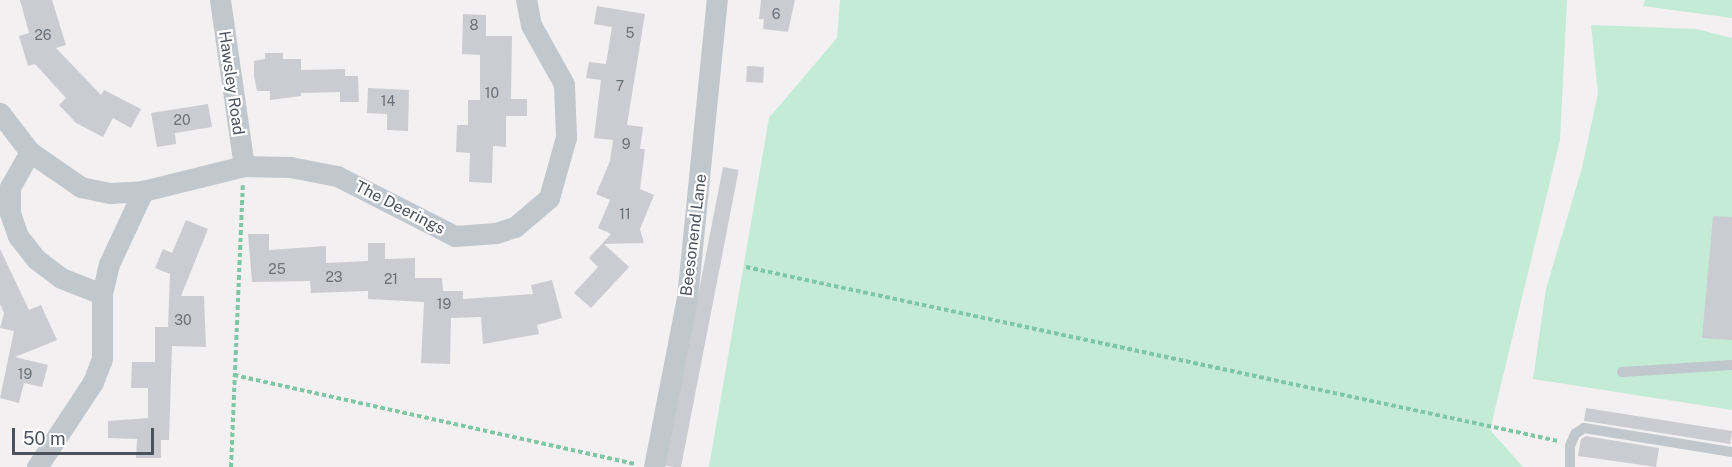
<!DOCTYPE html>
<html>
<head>
<meta charset="utf-8">
<style>
  body { margin:0 }
  #map { position:relative; width:1732px; height:467px; overflow:hidden; background:#f2f0f0; font-family:"Public Sans",sans-serif }
  div>[style] { position:absolute }
  .green>* { inset:0; background:#c3ebd5 }
  .building>* { inset:0; background:#cbccd2; transform-origin:0 0 }
  .path>* { height:4px; margin-top:-2px; transform-origin:0; background:repeating-linear-gradient(90deg,#7ec6a6 0 4.5px,transparent 0 7.5px) }
  .service>* { height:10px; margin:-5px; padding:0 5px; transform-origin:5px; border-radius:5px; background:#c0c7cd }
  .minor>* { height:21px; margin:-10.5px; padding:0 10.5px; transform-origin:10.5px; border-radius:10.5px; background:#c0c7cd }
  span { translate:-50% -50%; white-space:nowrap; text-align:center; line-height:1.15; -webkit-text-stroke:4.5px #fff; paint-order:stroke }
  .number-label { font-size:14px; color:#6a707a }
  .number-label span { -webkit-text-stroke-width:0 }
  .street-label { font-size:16px; color:#4a525c }
  .scale { position:absolute; left:12px; top:428px; width:142px; height:27px; box-sizing:border-box; border:3px solid #4a525c; border-top:0; padding-left:8px; font-size:18px; line-height:21px; white-space:nowrap; color:#4a525c; -webkit-text-stroke:4px #fff; paint-order:stroke }
</style>
</head>
<body>
<div id="map">
  <div class="green">
    <i style="clip-path:polygon(840px 0,1567px 0,1560px 140px,1490px 430px,1523px 467px,709px 467px,769px 118px,837px 38px)"></i>
    <i style="clip-path:polygon(1645px 0,1732px 0,1732px 18px,1643px 6px)"></i>
    <i style="clip-path:polygon(1591px 25px,1696px 29px,1732px 38px,1732px 410px,1533px 379px,1546px 289px,1582px 168px,1598px 93px)"></i>
  </div>
  <div class="building">
    <i style="clip-path:polygon(20px 0,52px 0,66px 45px,56px 48px,101px 95px,104px 90px,141px 109px,131px 128px,113px 118px,103px 137px,76px 123px,59px 105px,66px 98px,35px 64px,28px 66px,19px 36px,29px 33px)"></i>
    <i style="clip-path:polygon(761px 0,795px 0,788px 32px,763px 29px,764px 19px,759px 19px)"></i>
    <i style="clip-path:polygon(597px 6px,645px 14px,627px 125px,643px 127px,640px 149px,645px 149px,640px 189px,654px 195px,640px 229px,644px 243px,604px 244px,629px 267px,591px 308px,574px 293px,598px 267px,589px 258px,611px 234px,598px 228px,610px 200px,596px 194px,610px 161px,613px 140px,594px 138px,601px 80px,586px 78px,589px 62px,606px 64px,612px 27px,594px 24px)"></i>
    <i style="clip-path:polygon(463px 14px,486px 15px,486px 36px,512px 36px,511px 99px,527px 99px,527px 116px,506px 116px,506px 147px,493px 146px,492px 183px,469px 182px,470px 153px,456px 152px,457px 125px,468px 125px,468px 100px,480px 100px,480px 55px,462px 54px)"></i>
    <i style="clip-path:polygon(265px 53px,283px 53px,283px 59px,301px 59px,301px 70px,345px 69px,345px 76px,358px 76px,359px 102px,340px 102px,340px 92px,301px 93px,301px 96px,270px 100px,270px 91px,257px 91px,254px 76px,254px 61px,265px 59px)"></i>
    <i style="left:747px;top:66px;width:17px;height:16px;rotate:3deg"></i>
    <i style="clip-path:polygon(368px 88px,409px 90px,408px 131px,387px 130px,387px 114px,367px 113px)"></i>
    <i style="clip-path:polygon(208px 104px,212px 127px,175px 133px,176px 144px,157px 147px,151px 113px)"></i>
    <i style="left:723px;top:167px;width:16px;height:304px;rotate:11deg"></i>
    <i style="clip-path:polygon(1713px 216px,1732px 217px,1732px 340px,1702px 338px)"></i>
    <i style="clip-path:polygon(186px 220px,208px 229px,181px 296px,204px 296px,206px 347px,172px 346px,169px 440px,161px 440px,161px 458px,136px 458px,137px 439px,108px 438px,108px 421px,148px 418px,148px 388px,131px 388px,132px 362px,155px 362px,155px 327px,168px 327px,170px 274px,155px 268px,163px 249px,172px 253px)"></i>
    <i style="clip-path:polygon(248px 234px,269px 234px,269px 250px,326px 246px,326px 263px,368px 261px,368px 243px,385px 243px,385px 259px,415px 258px,415px 278px,442px 278px,443px 291px,463px 291px,463px 299px,533px 294px,531px 285px,552px 280px,562px 318px,537px 325px,539px 334px,483px 344px,481px 317px,451px 318px,450px 364px,421px 363px,424px 302px,368px 299px,368px 291px,311px 293px,310px 281px,252px 282px)"></i>
    <i style="clip-path:polygon(0 249px,29px 310px,41px 305px,57px 340px,15px 357px,48px 365px,42px 387px,24px 383px,19px 403px,0 398px,14px 331px,0 328px,4px 313px,0 304px)"></i>
    <i style="left:1586px;top:408px;width:148px;height:13px;rotate:9deg"></i>
    <i style="clip-path:polygon(1586px 436px,1659px 448px,1656px 467px,1578px 456px,1581px 439px)"></i>
  </div>
  <div class="path">
    <i style="left:746px;top:267px;width:830px;rotate:12.09deg"></i>
    <i style="left:234px;top:375px;width:412px;rotate:12.5deg"></i>
    <i style="left:231px;top:467px;width:282px;rotate:-87.6deg"></i>
  </div>
  <div class="service">
    <i style="left:1622px;top:372px;width:110px;rotate:-3.6deg"></i>
    <i style="left:1570px;top:467px;width:21px;rotate:-90deg"></i>
    <i style="left:1570px;top:446px;width:13px;rotate:-67deg"></i>
    <i style="left:1575px;top:434px;width:11px;rotate:-34deg"></i>
    <i style="left:1584px;top:428px;width:150px;rotate:9.2deg"></i>
  </div>
  <div class="minor">
    <i style="left:220px;top:0;width:168px;rotate:81.8deg"></i>
    <i style="left:0;top:113px;width:49px;rotate:52.4deg"></i>
    <i style="left:30px;top:152px;width:62px;rotate:34.5deg"></i>
    <i style="left:81px;top:187px;width:30px;rotate:12deg"></i>
    <i style="left:110px;top:193px;width:33px;rotate:-3deg"></i>
    <i style="left:143px;top:191px;width:104px;rotate:-13.9deg"></i>
    <i style="left:244px;top:166px;width:46px;rotate:1.2deg"></i>
    <i style="left:290px;top:167px;width:48px;rotate:10.8deg"></i>
    <i style="left:337px;top:176px;width:132px;rotate:27deg"></i>
    <i style="left:455px;top:236px;width:41px;rotate:-4.2deg"></i>
    <i style="left:496px;top:233px;width:20px;rotate:-18deg"></i>
    <i style="left:515px;top:227px;width:45px;rotate:-40.5deg"></i>
    <i style="left:549px;top:198px;width:63px;rotate:-74.4deg"></i>
    <i style="left:566px;top:137px;width:53px;rotate:-92.2deg"></i>
    <i style="left:564px;top:84px;width:68px;rotate:-119.2deg"></i>
    <i style="left:531px;top:25px;width:25px;rotate:-101deg"></i>
    <i style="left:30px;top:152px;width:40px;rotate:119.7deg"></i>
    <i style="left:10px;top:187px;width:26px;rotate:90deg"></i>
    <i style="left:10px;top:213px;width:24px;rotate:71deg"></i>
    <i style="left:18px;top:236px;width:29px;rotate:52deg"></i>
    <i style="left:36px;top:259px;width:31px;rotate:37deg"></i>
    <i style="left:61px;top:278px;width:44px;rotate:21.3deg"></i>
    <i style="left:37px;top:467px;width:102px;rotate:-56.6deg"></i>
    <i style="left:93px;top:382px;width:25px;rotate:-69deg"></i>
    <i style="left:102px;top:359px;width:65px;rotate:-90deg"></i>
    <i style="left:102px;top:294px;width:31px;rotate:-77deg"></i>
    <i style="left:109px;top:264px;width:81px;rotate:-65deg"></i>
    <i style="left:654px;top:467px;width:172px;rotate:-79deg"></i>
    <i style="left:687px;top:298px;width:300px;rotate:-84.3deg"></i>
  </div>
  <div class="number-label">
    <span style="left:776px;top:14px">6</span>
    <span style="left:474px;top:25px">8</span>
    <span style="left:630px;top:33px">5</span>
    <span style="left:43px;top:35px">26</span>
    <span style="left:620px;top:86px">7</span>
    <span style="left:492px;top:93px">10</span>
    <span style="left:388px;top:101px">14</span>
    <span style="left:182px;top:120px">20</span>
    <span style="left:626px;top:144px">9</span>
    <span style="left:625px;top:214px">11</span>
    <span style="left:277px;top:269px">25</span>
    <span style="left:334px;top:277px">23</span>
    <span style="left:391px;top:279px">21</span>
    <span style="left:444px;top:304px">19</span>
    <span style="left:183px;top:320px">30</span>
    <span style="left:25px;top:374px">19</span>
  </div>
  <div class="street-label">
    <span style="left:231px;top:83px;rotate:82deg">Hawsley Road</span>
    <span style="left:400px;top:208px;rotate:27deg">The Deerings</span>
    <span style="left:694px;top:235px;rotate:-83deg">Beesonend Lane</span>
  </div>
  <div class="scale">50 m</div>
</div>
</body>
</html>
